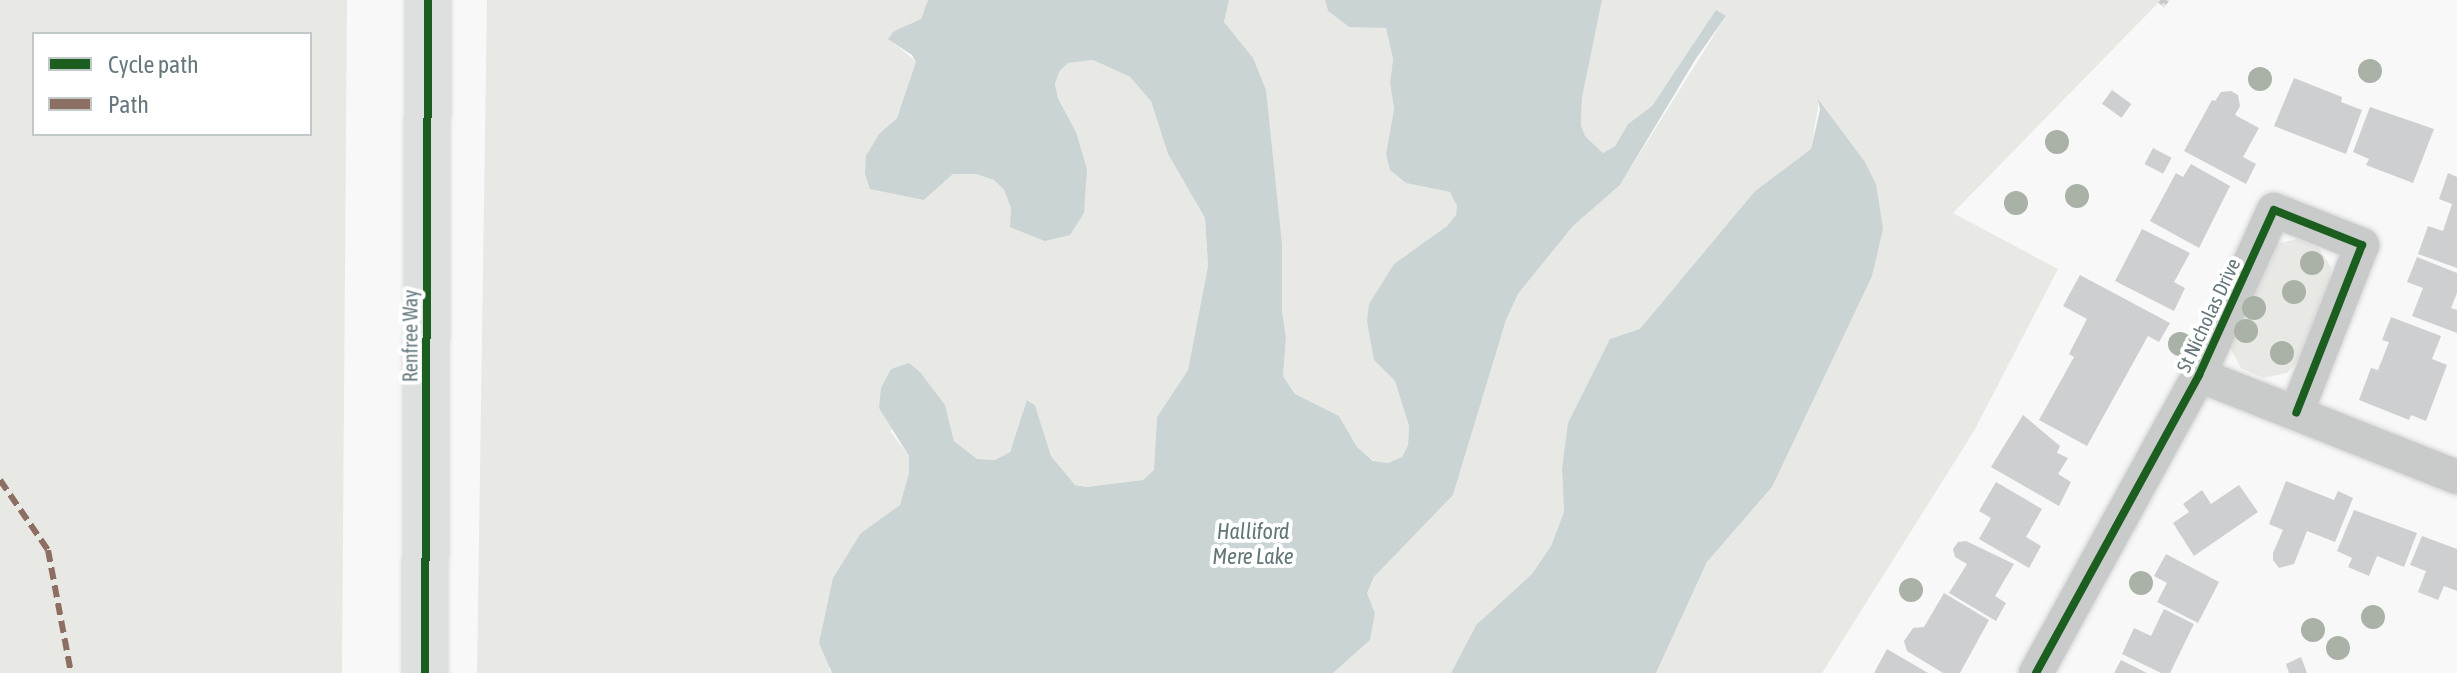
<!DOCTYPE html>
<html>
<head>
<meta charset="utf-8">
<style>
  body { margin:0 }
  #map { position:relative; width:2457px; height:673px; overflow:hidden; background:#f8f8f8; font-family:"Asap Condensed",sans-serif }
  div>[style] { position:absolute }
  .green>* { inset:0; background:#e8e9e5 }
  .water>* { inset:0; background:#cad4d5 }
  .building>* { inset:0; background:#cdcfd0; transform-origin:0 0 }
  .path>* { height:5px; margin-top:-2.5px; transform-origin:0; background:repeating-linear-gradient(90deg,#c7c8c9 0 4px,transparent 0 8px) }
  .roads { filter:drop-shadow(0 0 2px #d3d4d5) drop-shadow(0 0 2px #d3d4d5) }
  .minor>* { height:34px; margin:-17px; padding:0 17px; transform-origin:17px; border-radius:17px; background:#c9cbcb }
  .secondary>* { height:44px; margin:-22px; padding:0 22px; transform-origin:22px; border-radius:22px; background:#dedfdf }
  .quiet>* { height:6px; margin-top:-3px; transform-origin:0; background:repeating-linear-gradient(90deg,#8d6e63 0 12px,transparent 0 18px) }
  .cycleway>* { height:8px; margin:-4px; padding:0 4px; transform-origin:4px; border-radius:4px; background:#1b5e20 }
  .trees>* { width:24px; height:24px; margin:-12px; border-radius:50%; background:#aab1a7 }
  span { translate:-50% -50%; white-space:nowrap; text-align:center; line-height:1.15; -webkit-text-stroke:8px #fff; paint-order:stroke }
  .street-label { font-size:20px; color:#66787e }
  .water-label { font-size:22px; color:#617678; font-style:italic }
  .legend { position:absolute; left:32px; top:32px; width:280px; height:104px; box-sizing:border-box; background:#fff; border:2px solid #c2c9cb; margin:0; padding:10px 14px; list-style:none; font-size:24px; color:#66787e }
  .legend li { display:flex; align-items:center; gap:16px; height:40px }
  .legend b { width:40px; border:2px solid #c2c9cb }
</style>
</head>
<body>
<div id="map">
  <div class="green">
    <i style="clip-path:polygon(evenodd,0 0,347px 0,342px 673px,0 673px,0 0,34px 34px,310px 34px,310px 134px,34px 134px,34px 34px)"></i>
    <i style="clip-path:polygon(487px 0,928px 0,921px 19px,894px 31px,889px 39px,917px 62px,897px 118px,879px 134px,924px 200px,953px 174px,976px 174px,994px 180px,1004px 190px,1011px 208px,1076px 132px,1058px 97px,1055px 84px,1059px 72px,1068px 63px,1093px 60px,1130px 77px,1151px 100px,1168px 154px,1205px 218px,1208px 266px,1188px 370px,1157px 417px,1154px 470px,1143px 480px,1086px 487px,1075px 485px,1051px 456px,1035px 405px,1028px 400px,1010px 452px,995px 460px,977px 459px,954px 441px,945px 405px,890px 431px,909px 456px,909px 473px,900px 505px,861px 533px,829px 670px,832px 673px,477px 673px)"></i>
    <i style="clip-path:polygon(1229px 0,1325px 0,1328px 11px,1349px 27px,1386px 27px,1393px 59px,1390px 83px,1394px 109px,1386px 154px,1406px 183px,1451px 192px,1457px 206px,1457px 215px,1447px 226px,1394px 264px,1374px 360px,1395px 381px,1409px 426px,1408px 445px,1402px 457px,1388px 463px,1374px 461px,1357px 447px,1339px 416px,1295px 394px,1283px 376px,1286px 338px,1282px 311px,1282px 244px,1224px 22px)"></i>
    <i style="clip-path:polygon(1602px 0,2170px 0,2164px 8px,2158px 3px,1953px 213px,2058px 269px,1974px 431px,1822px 673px,1656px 673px,1707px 562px,1772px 487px,1876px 184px,1865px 162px,1819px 101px,1811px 149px,1755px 191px,1640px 330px,1562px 469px,1564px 512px,1551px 546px,1532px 574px,1476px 625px,1451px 673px,1333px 673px,1370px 640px,1375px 613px,1367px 593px,1374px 577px,1453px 495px,1506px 320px,1518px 294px,1573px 226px,1620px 185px,1726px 16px,1716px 11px,1652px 106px,1628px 124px,1615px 146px,1603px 153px,1585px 136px,1581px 125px,1582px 98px)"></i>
    <i style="clip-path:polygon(2298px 239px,2319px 248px,2331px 267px,2329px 290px,2303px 355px,2287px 373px,2263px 378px,2241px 368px,2229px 346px,2275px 244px)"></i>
  </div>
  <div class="water">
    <i style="clip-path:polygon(928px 0,1229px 0,1224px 22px,1253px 58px,1266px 90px,1282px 244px,1282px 311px,1286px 338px,1283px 376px,1295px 394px,1339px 416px,1357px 447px,1373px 461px,1388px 463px,1402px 457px,1408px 445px,1409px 426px,1395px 381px,1374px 360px,1367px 321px,1369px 304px,1394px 264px,1447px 226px,1456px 215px,1457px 206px,1450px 192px,1406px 183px,1390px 170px,1386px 154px,1394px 109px,1390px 83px,1393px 59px,1386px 28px,1349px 27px,1328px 11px,1325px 0,1602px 0,1582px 98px,1581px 125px,1585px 136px,1603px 153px,1615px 146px,1628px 124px,1652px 106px,1716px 10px,1726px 16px,1695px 60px,1620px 185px,1573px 226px,1518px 294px,1506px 320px,1453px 495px,1374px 577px,1367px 593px,1375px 613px,1370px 640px,1333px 673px,832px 673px,819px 643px,833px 578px,861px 533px,900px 505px,909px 473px,909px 456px,879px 408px,881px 388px,891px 369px,909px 363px,920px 372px,945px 405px,954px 441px,977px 459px,995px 460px,1010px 452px,1027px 400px,1035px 405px,1051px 456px,1075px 485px,1086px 487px,1143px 480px,1154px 470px,1157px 417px,1188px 370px,1208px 266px,1205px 218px,1168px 154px,1151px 101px,1130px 77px,1093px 60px,1068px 63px,1059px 72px,1055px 84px,1058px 98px,1076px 132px,1087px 169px,1084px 213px,1070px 235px,1045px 241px,1010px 227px,1011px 208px,1004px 190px,994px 180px,976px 174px,953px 174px,924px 200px,870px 189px,865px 174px,866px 156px,879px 134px,897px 118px,916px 62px,912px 55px,888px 39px,894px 31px,921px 19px)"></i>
    <i style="clip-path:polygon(1818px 99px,1865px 162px,1876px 184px,1883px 229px,1872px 276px,1772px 487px,1707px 562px,1656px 673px,1451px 673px,1476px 625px,1532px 574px,1551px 546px,1564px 512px,1562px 469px,1568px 423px,1610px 339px,1640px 329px,1755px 191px,1811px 149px,1820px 110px)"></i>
  </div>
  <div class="building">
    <i style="clip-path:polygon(2294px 78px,2342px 97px,2341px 102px,2362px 110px,2346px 154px,2274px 126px)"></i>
    <i style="left:2112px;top:90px;width:24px;height:17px;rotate:36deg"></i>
    <i style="clip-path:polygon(2231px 91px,2238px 95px,2240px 106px,2235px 115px,2259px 128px,2243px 157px,2256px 164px,2246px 184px,2184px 151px,2212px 100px,2215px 101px,2221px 92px)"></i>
    <i style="clip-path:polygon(2370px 107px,2434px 129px,2413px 183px,2366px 165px,2369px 159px,2353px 152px)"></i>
    <i style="left:2153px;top:148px;width:21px;height:18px;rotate:28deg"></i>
    <i style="clip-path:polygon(2191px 164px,2230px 186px,2199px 248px,2150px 221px,2176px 173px,2183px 177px)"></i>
    <i style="clip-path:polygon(2448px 173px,2457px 177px,2457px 268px,2418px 254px,2428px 226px,2443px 231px,2452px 204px,2439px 199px)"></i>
    <i style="clip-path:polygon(2142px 229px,2190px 253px,2174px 282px,2185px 288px,2174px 311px,2115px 281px)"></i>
    <i style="clip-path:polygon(2417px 257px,2457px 273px,2457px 293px,2451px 308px,2457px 310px,2457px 333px,2412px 316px,2423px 288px,2407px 282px)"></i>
    <i style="clip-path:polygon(2080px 275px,2170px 323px,2159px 342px,2148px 336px,2087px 446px,2039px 420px,2074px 357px,2069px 354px,2087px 319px,2063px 306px)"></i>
    <i style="clip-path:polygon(2391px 317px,2441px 336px,2432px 359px,2447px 365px,2426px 421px,2411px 415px,2409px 420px,2359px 400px,2371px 368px,2378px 370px,2389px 342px,2382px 340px)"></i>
    <i style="clip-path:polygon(2023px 415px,2060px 446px,2057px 453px,2068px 458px,2058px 474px,2071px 482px,2059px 506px,1991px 467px)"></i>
    <i style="clip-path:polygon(2286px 481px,2334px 500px,2338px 491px,2353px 498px,2335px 542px,2307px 531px,2294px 564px,2279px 568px,2273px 560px,2273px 553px,2283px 530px,2269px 524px)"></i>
    <i style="clip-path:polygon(1996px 482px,2042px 509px,2026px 537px,2041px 546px,2029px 568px,1979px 539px,1991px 518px,1979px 511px)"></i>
    <i style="clip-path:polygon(2239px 485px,2258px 512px,2194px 556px,2173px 523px,2189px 512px,2183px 504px,2202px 490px,2211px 504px)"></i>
    <i style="clip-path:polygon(2354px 510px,2417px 533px,2404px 567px,2377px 556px,2369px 576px,2348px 567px,2352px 558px,2337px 551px)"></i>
    <i style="clip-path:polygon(2422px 536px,2457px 549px,2457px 591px,2444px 586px,2438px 600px,2418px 592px,2426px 571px,2410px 565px)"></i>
    <i style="clip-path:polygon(1966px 541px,2014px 564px,1995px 596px,2006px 603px,1996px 621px,1949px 593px,1967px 564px,1955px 557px,1953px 549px,1958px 542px)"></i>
    <i style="clip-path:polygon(2166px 554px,2219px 582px,2198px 623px,2157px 602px,2167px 583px,2154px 576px)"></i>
    <i style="clip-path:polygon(1944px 593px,1989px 620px,1960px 673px,1943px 673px,1907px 651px,1904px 641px,1913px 628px,1924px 627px)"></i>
    <i style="clip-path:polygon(2164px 609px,2194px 624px,2170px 673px,2161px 673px,2122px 654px,2134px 628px,2151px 636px)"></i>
    <i style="clip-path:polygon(1887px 649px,1928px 673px,1874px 673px)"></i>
    <i style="clip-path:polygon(2301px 657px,2307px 673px,2289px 673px,2286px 664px)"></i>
    <i style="clip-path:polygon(2121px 660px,2147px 673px,2114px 673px)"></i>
  </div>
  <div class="path">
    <i style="left:2160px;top:0;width:5px;rotate:37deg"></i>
    <i style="left:2164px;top:3px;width:4px;rotate:-56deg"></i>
  </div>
  <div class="roads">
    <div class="minor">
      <i style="left:2199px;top:375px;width:277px;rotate:21.6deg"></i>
      <i style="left:2036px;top:673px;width:340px;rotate:-61.3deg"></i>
      <i style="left:2199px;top:375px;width:181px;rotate:-65.6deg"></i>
      <i style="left:2274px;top:210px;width:95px;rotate:21.7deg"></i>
      <i style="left:2362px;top:245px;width:180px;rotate:111.4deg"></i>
    </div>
    <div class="secondary">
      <i style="left:425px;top:673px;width:673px;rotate:-89.74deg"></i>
    </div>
  </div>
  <div class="quiet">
    <i style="left:0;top:480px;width:85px;rotate:55.6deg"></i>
    <i style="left:48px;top:550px;width:125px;rotate:79.4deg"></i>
  </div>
  <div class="cycleway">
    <i style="left:425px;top:673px;width:673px;rotate:-89.74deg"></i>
    <i style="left:2036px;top:673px;width:340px;rotate:-61.3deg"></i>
    <i style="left:2199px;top:375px;width:181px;rotate:-65.6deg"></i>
    <i style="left:2274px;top:210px;width:95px;rotate:21.7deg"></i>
    <i style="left:2362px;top:245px;width:180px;rotate:111.4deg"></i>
  </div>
  <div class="trees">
    <i style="left:2370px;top:71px"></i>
    <i style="left:2260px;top:79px"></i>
    <i style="left:2057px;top:142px"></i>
    <i style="left:2077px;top:196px"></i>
    <i style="left:2016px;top:203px"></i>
    <i style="left:2312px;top:263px"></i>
    <i style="left:2294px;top:292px"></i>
    <i style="left:2254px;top:308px"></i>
    <i style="left:2246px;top:331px"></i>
    <i style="left:2180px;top:344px"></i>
    <i style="left:2282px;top:353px"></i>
    <i style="left:2141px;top:583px"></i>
    <i style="left:1911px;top:590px"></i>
    <i style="left:2373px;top:617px"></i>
    <i style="left:2313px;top:630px"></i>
    <i style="left:2338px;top:648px"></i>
  </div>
  <div class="street-label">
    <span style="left:2208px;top:315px;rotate:-65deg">St Nicholas Drive</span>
    <span style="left:410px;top:336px;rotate:-90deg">Renfree Way</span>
  </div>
  <div class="water-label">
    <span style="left:1253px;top:544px">Halliford<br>Mere Lake</span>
  </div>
  <ul class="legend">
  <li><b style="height:10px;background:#1b5e20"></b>Cycle path</li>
  <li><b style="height:10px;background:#8d6e63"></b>Path</li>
  </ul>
</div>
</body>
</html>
